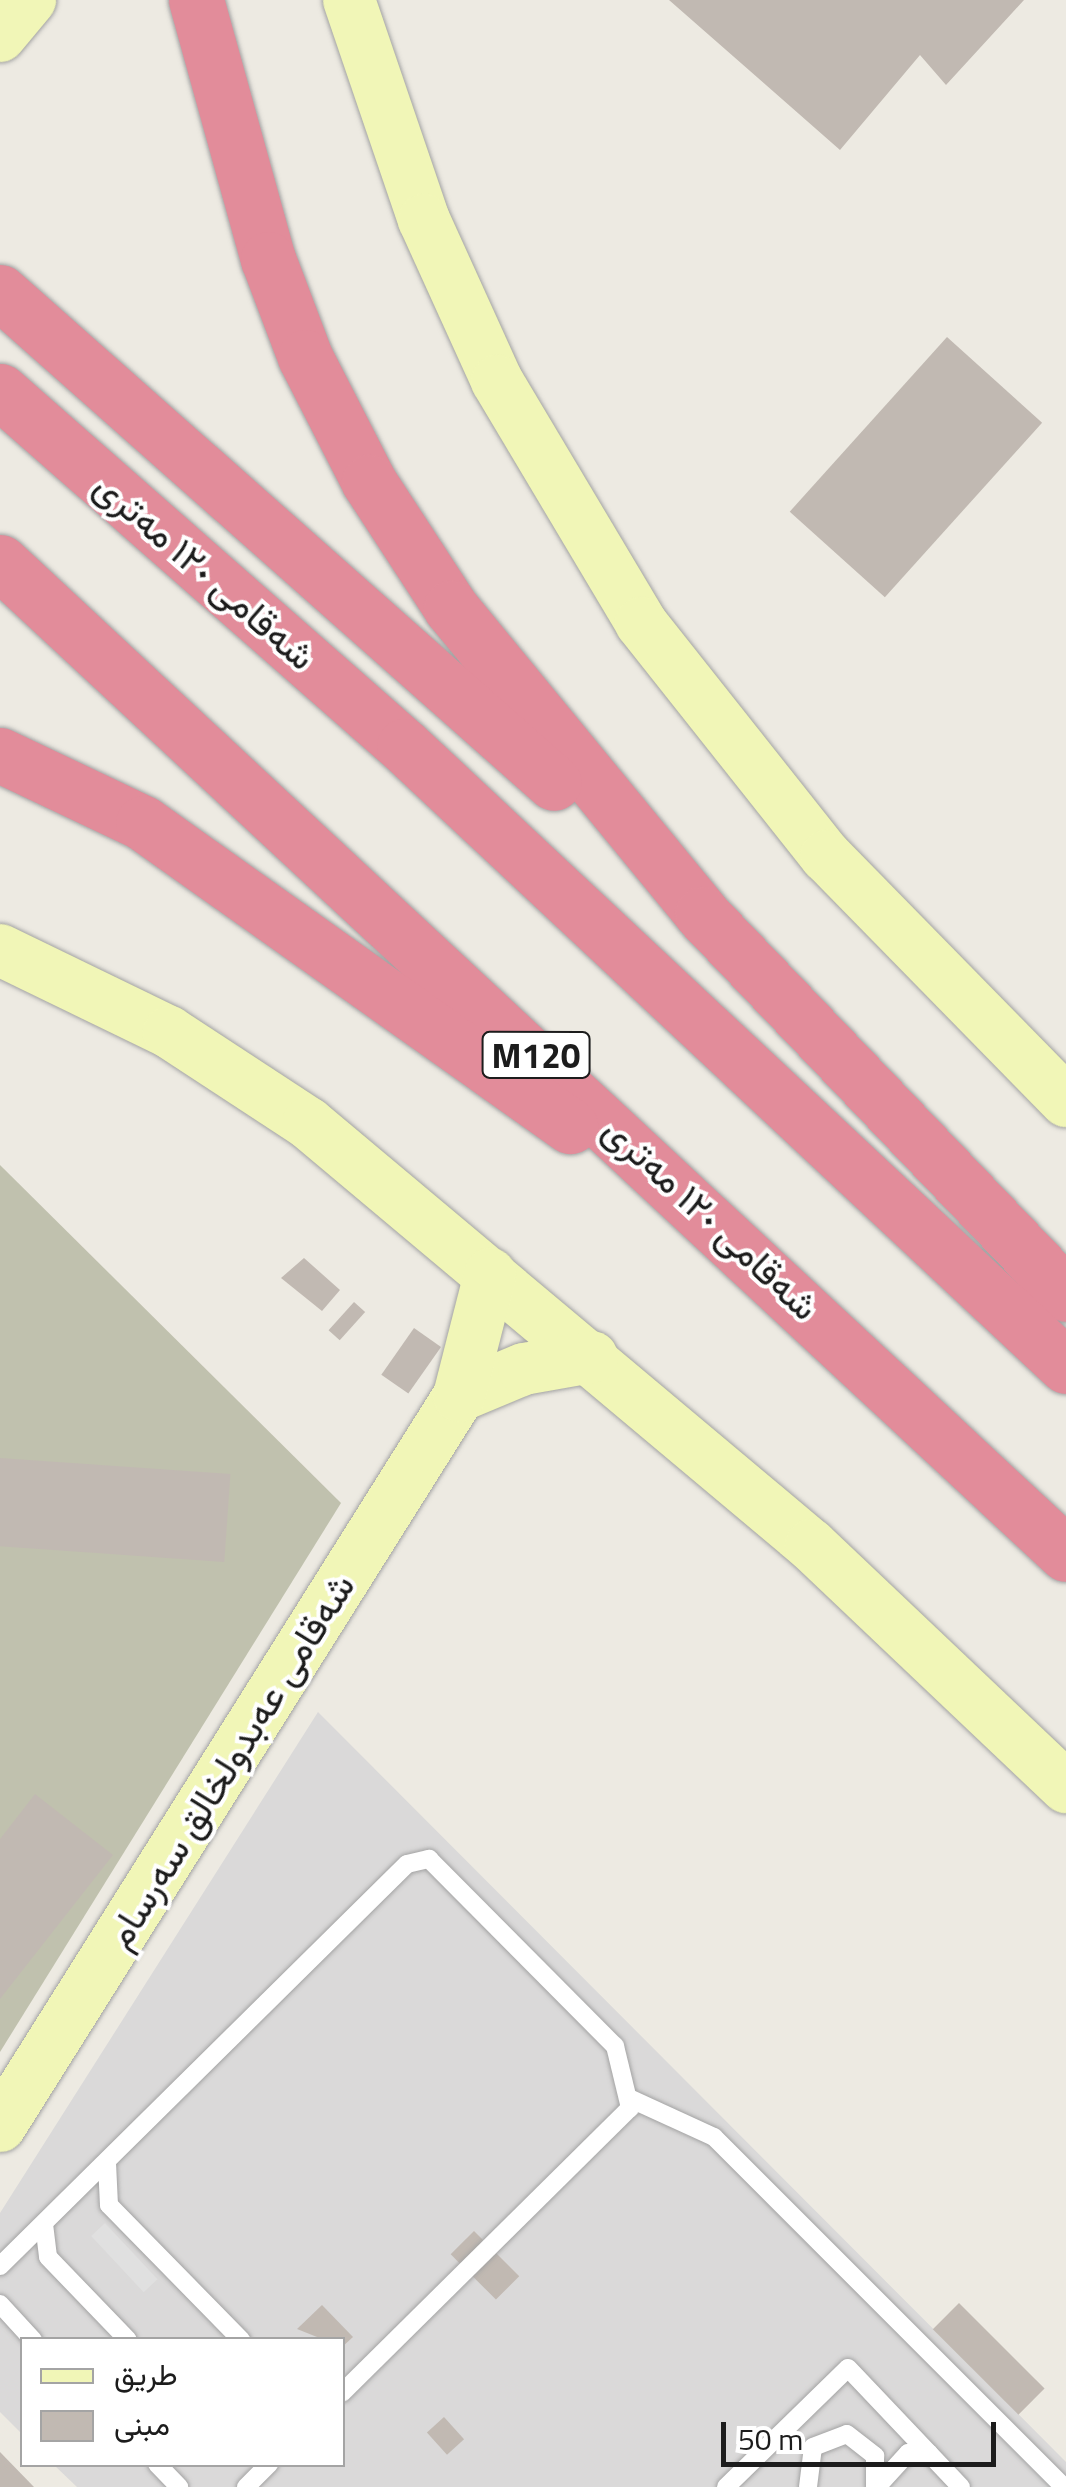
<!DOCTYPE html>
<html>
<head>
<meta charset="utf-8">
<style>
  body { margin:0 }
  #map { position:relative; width:1066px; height:2487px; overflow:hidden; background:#edeae2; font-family:"Titillium Web",Vazirmatn,sans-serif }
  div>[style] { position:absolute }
  .residential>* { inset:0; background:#dad9d9 }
  .construction>* { inset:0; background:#c0c1ae }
  .parking>* { inset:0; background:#e0e0e0; transform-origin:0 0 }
  .building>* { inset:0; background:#c1b9b2; transform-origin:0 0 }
  .roads { filter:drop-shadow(0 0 2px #a3a3a3) drop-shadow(0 0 2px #a3a3a3) }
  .lane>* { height:18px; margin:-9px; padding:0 9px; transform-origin:9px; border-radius:9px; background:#fff }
  .secondary>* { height:52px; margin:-26px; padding:0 26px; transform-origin:26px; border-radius:26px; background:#f1f6b7 }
  .highway>* { height:55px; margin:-27.5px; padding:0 27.5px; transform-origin:27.5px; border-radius:27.5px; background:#e28c9a }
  span { translate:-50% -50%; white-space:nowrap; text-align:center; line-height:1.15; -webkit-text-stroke:8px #fff; paint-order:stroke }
  .shield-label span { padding:2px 8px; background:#fff; border:2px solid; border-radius:8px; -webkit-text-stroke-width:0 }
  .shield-label { font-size:35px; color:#1c1c1c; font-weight:700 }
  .street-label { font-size:38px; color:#1c1c1c }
  .legend { position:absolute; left:20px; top:2337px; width:325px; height:130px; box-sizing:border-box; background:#fff; border:2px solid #a4a4a4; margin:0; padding:12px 18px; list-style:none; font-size:30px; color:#1c1c1c }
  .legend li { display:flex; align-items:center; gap:20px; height:50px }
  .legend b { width:50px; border:2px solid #a4a4a4 }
  .scale { position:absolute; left:721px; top:2422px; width:275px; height:45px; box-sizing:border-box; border:5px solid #1c1c1c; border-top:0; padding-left:12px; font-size:30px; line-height:35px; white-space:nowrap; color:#1c1c1c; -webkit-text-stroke:8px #fff; paint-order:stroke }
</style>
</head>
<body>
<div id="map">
  <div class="residential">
    <i style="clip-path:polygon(318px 1712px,1066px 2462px,1066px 2487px,77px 2487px,54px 2465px,342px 2464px,342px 2340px,22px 2340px,22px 2434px,0 2412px,0 2213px)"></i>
  </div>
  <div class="construction">
    <i style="clip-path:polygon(0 1165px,341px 1503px,0 2052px)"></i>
  </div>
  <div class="parking">
    <i style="left:105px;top:2223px;width:77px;height:19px;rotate:47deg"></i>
  </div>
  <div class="building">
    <i style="clip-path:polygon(669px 0,1024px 0,946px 85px,920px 55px,840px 150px)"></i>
    <i style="left:947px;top:337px;width:128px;height:235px;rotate:42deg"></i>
    <i style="clip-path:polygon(304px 1258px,340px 1290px,322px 1311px,281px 1278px)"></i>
    <i style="left:354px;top:1302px;width:15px;height:38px;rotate:42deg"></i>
    <i style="left:414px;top:1328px;width:33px;height:57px;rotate:35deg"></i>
    <i style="left:0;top:1458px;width:231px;height:88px;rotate:4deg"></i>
    <i style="clip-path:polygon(35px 1794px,113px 1855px,0 1999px,0 1839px)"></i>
    <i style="left:474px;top:2231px;width:64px;height:33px;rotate:45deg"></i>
    <i style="left:959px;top:2303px;width:121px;height:37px;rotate:45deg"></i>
    <i style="clip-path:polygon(322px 2305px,353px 2337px,342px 2347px,297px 2329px)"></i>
    <i style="left:444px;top:2417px;width:30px;height:23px;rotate:48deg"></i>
    <i style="clip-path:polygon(0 2452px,34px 2487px,0 2487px)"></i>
  </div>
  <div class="roads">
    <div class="lane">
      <i style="left:631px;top:2099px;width:91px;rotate:24.6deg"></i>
      <i style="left:714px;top:2137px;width:495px;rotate:45deg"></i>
      <i style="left:107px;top:2163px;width:42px;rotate:87.3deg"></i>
      <i style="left:109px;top:2205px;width:189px;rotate:45.6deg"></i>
      <i style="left:44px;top:2224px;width:33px;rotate:83deg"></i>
      <i style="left:48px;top:2257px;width:115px;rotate:46.1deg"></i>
      <i style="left:0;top:2266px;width:572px;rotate:-44.65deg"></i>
      <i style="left:407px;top:1864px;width:23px;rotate:-13deg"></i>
      <i style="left:429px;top:1859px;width:264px;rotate:45.2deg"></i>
      <i style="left:615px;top:2046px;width:64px;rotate:76.4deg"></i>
      <i style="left:630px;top:2108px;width:405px;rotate:135.3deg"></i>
      <i style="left:0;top:2304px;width:49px;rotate:47.5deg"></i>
      <i style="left:157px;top:2464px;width:32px;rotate:46deg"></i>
      <i style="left:246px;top:2487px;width:33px;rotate:-45deg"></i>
      <i style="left:726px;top:2487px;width:170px;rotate:-44.3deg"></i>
      <i style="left:848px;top:2368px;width:164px;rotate:46.5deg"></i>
      <i style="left:808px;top:2487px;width:40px;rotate:-82.9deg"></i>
      <i style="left:813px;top:2447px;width:36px;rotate:-21deg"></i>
      <i style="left:847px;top:2434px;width:36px;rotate:38deg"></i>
      <i style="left:875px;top:2456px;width:31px;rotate:90deg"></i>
      <i style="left:877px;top:2487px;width:46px;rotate:-47.6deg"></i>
      <i style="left:908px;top:2453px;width:21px"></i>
    </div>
    <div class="secondary">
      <i style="left:349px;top:0;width:232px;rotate:71.2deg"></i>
      <i style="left:424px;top:220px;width:177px;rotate:65.6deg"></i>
      <i style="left:497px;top:381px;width:282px;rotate:59.2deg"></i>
      <i style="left:641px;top:623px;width:298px;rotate:51.6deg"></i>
      <i style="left:826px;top:856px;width:343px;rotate:45.6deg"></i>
      <i style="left:0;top:36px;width:47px;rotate:-50.2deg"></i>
      <i style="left:0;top:950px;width:188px;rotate:25.9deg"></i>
      <i style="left:169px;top:1032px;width:166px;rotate:33.2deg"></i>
      <i style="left:308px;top:1123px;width:657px;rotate:40deg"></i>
      <i style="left:811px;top:1545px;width:352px;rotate:43.5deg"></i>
      <i style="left:459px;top:1396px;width:70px;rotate:-22.6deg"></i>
      <i style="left:524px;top:1369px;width:69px;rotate:-10deg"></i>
      <i style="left:0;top:2126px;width:862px;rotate:-57.84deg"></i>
      <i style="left:459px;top:1396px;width:126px;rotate:-75.7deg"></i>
    </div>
    <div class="highway">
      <i style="left:196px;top:0;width:269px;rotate:74.5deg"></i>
      <i style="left:268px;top:259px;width:105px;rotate:69.3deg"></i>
      <i style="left:305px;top:357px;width:140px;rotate:62.9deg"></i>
      <i style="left:369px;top:482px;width:150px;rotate:56.9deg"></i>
      <i style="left:451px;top:608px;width:396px;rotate:50.6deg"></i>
      <i style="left:702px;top:914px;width:526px;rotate:46.23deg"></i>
      <i style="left:0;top:292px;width:740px;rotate:41.55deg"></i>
      <i style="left:0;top:391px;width:538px;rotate:41.31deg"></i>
      <i style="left:404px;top:746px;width:907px;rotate:43.12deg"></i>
      <i style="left:0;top:562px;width:1456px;rotate:42.94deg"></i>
      <i style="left:0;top:755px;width:158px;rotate:25.4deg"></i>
      <i style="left:143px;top:823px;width:524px;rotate:35.36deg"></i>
    </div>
  </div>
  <div class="shield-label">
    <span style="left:536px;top:1055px">M120</span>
  </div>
  <div class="street-label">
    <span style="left:205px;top:571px;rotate:41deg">شەقامی ١٢٠ مەتری</span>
    <span style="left:711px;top:1218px;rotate:43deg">شەقامی ١٢٠ مەتری</span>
    <span style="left:230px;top:1761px;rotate:-58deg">شەقامی عەبدولخالق سەرسام</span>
  </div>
  <ul class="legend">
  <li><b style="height:12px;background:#f1f6b7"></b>طريق</li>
  <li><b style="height:28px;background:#c1b9b2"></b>مبنى</li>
  </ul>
  <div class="scale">50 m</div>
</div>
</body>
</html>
